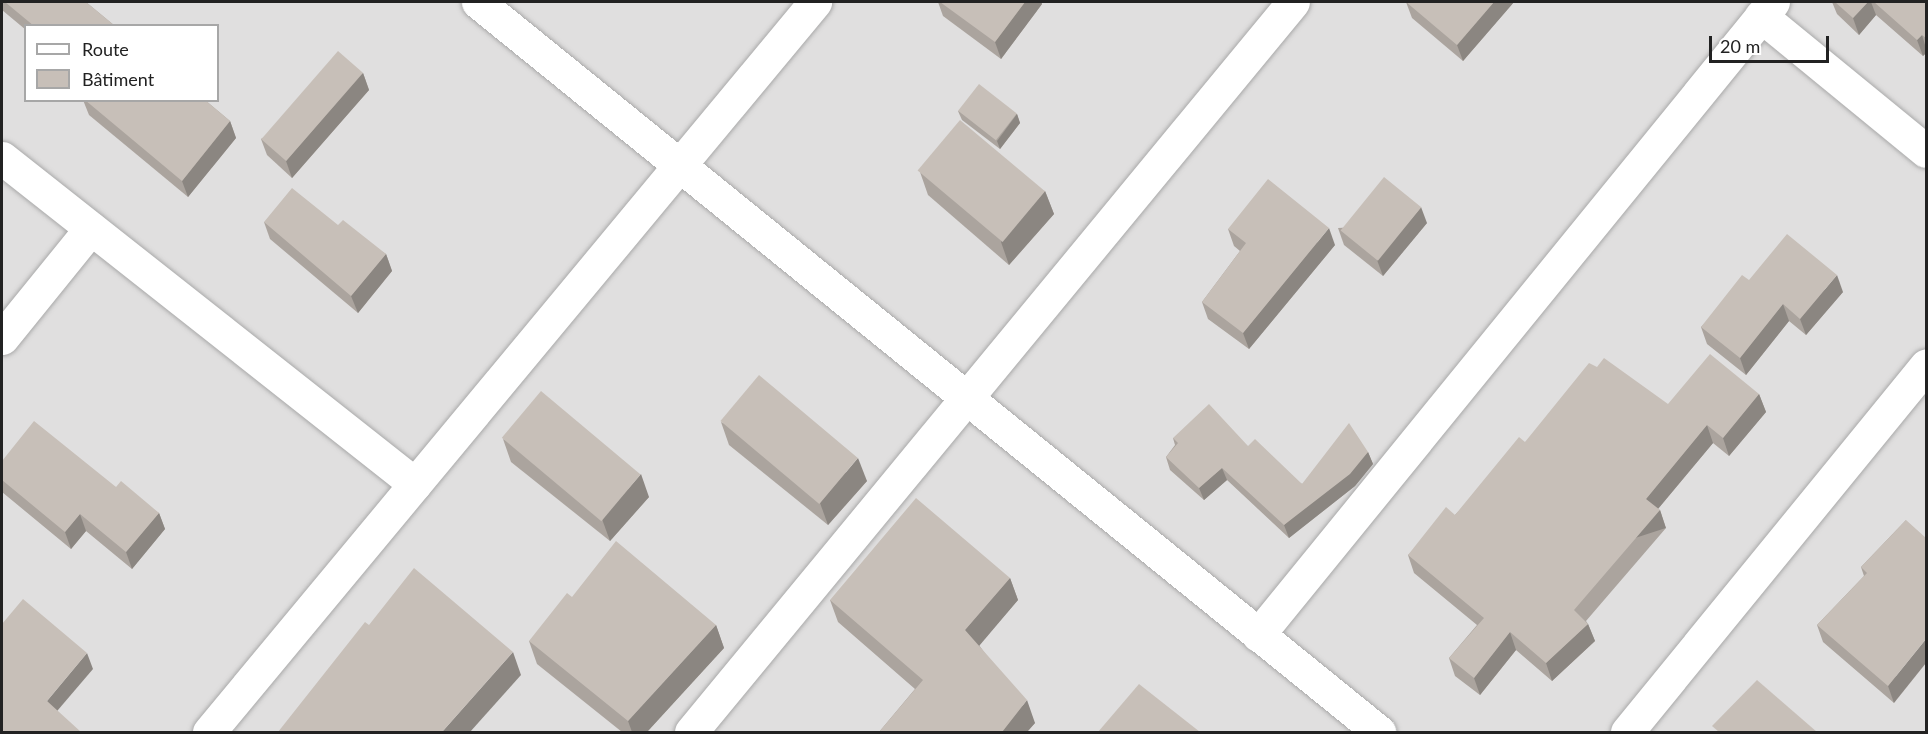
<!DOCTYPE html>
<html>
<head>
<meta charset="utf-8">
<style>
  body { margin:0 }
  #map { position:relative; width:1928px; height:734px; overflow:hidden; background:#f2efe9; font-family:Lato,sans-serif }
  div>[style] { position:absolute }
  .residential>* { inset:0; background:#e0dfdf }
  .roads { filter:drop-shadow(0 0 2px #a9a9a9) drop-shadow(0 0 2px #a9a9a9) }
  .minor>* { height:33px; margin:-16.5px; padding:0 16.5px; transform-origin:16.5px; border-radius:16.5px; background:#fff }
  .wall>* { inset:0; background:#aba49e }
  .shaded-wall>* { inset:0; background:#8b8681; transform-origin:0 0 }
  .building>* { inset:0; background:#c7bfb8; transform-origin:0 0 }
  span { translate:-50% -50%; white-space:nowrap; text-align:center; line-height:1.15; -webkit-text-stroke:5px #fff; paint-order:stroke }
  .frame { position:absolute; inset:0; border:3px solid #222; pointer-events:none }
  .legend { position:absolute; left:24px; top:24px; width:195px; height:78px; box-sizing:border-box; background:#fff; border:2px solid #a7a7a7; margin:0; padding:8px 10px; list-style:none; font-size:18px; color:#222 }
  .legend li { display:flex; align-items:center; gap:12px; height:30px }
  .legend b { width:30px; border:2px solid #a7a7a7 }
  .scale { position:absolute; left:1709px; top:36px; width:120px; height:27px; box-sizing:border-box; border:3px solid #222; border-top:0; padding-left:8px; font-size:18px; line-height:21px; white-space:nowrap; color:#222; -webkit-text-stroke:4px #fff; paint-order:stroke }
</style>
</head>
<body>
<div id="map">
  <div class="residential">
    <i style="clip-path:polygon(evenodd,2px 2px,1926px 2px,1926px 732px,2px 732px,2px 2px,26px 26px,218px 26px,218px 100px,26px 100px,26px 26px)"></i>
  </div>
  <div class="roads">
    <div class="minor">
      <i style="left:478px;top:2px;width:1160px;rotate:39.01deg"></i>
      <i style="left:1761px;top:16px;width:213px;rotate:39.3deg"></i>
      <i style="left:2px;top:158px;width:526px;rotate:38.29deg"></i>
      <i style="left:2px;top:338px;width:141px;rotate:-51deg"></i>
      <i style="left:1258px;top:635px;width:816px;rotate:-50.87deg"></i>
      <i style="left:209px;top:732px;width:949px;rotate:-50.3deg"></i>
      <i style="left:691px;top:732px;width:946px;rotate:-50.49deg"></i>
      <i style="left:1627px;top:732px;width:473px;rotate:-50.8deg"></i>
    </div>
  </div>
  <div class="wall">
    <i style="clip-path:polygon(2px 2px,86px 2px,115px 26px,26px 26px,26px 30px,2px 10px)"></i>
    <i style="clip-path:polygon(938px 2px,1041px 2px,1042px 4px,1001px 59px,943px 16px)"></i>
    <i style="clip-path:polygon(1406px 2px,1514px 2px,1463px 61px,1412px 18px)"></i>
    <i style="clip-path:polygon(1832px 2px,1926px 2px,1926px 53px,1923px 56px,1876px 15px,1859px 35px,1837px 14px)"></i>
    <i style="clip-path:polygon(363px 73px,369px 90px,292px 178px,267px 155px,261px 139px)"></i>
    <i style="clip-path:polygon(83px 100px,205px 100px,230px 121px,236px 138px,188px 197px,89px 115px)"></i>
    <i style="clip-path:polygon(958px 111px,1017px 114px,1020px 123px,1000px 149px,962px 120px)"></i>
    <i style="clip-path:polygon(920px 172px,1045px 191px,1054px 214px,1009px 265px,928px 195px)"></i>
    <i style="clip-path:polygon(264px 222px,338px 225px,386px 254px,392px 271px,358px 313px,270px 239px)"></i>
    <i style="clip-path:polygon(1427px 223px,1383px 276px,1344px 245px,1338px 228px)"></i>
    <i style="clip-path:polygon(1228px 229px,1335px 245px,1249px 349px,1208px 319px,1202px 302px,1240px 251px,1234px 246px)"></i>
    <i style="clip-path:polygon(1749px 280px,1843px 292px,1806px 335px,1789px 321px,1746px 375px,1707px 344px,1701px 327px)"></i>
    <i style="clip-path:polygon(1759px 394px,1766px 412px,1729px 456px,1713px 443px,1658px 509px,1660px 510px,1666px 528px,1586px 621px,1588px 624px,1595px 641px,1552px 681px,1516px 650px,1480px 695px,1455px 676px,1449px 658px,1477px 625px,1414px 573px,1408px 555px,1455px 515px,1525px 442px,1668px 404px)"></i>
    <i style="clip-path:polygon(721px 422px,867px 481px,828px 525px,729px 445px)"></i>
    <i style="clip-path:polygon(1173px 438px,1248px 446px,1302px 484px,1368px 452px,1373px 464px,1355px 486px,1289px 538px,1227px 480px,1204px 500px,1170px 470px,1166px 457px,1175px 445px)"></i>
    <i style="clip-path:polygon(503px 439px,649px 497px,610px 541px,511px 462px)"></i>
    <i style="clip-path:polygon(2px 461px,116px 487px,159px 513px,165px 529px,132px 569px,86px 531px,71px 549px,2px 492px)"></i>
    <i style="clip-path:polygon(1906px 520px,1894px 703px,1823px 642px,1817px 625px,1864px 576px,1861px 567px)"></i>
    <i style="clip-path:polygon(1010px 578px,1018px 600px,979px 645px,1035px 723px,1027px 732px,879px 732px,915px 689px,838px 622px,830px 600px)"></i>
    <i style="clip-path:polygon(716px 625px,724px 648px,647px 732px,622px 732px,537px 664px,529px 641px)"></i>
  </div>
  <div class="shaded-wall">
    <i style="clip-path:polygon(1025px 2px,1041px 2px,1042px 4px,1001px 59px,995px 42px)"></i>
    <i style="clip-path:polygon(1494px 2px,1514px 2px,1463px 61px,1457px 45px)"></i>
    <i style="clip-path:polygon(1868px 2px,1871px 2px,1876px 15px,1859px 35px,1853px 18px)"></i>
    <i style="clip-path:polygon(1922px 35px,1926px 48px,1926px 53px,1923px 56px,1917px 40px)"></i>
    <i style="clip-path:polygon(363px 73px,369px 90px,292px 178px,286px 161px)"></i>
    <i style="clip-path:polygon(1017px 114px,1020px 123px,1000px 149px,997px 141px)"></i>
    <i style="clip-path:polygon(230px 121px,236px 138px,188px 197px,182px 181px)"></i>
    <i style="clip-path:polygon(1045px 191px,1054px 214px,1009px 265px,1001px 242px)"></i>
    <i style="clip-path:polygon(1421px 207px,1427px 223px,1383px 276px,1377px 260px)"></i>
    <i style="clip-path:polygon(1329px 228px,1335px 245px,1249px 349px,1243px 333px)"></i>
    <i style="clip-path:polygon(386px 254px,392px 271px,358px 313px,351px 296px)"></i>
    <i style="clip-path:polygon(1837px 275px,1843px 292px,1806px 335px,1800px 319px)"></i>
    <i style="clip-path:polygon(1783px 304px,1789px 321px,1746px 375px,1740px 358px)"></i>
    <i style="clip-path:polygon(1759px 394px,1766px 412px,1729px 456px,1723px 438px)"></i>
    <i style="clip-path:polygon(1707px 425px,1713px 443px,1652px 516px,1646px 499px)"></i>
    <i style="clip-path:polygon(1368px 452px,1373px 464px,1355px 486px,1289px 538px,1284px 525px)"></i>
    <i style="clip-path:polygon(858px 458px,867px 481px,828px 525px,820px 503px)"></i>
    <i style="clip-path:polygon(1222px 468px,1227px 480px,1204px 500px,1199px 488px)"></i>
    <i style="clip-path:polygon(641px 474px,649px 497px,610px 541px,602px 519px)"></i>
    <i style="left:1660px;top:510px;width:19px;height:132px;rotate:72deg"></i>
    <i style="clip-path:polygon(159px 513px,165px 529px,132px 569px,126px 552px)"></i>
    <i style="clip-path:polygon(80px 514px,86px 531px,71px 549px,65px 532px)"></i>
    <i style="clip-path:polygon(1010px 578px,1018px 600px,974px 652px,965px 630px)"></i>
    <i style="clip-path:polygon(1588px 624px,1595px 641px,1552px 681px,1546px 663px)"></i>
    <i style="clip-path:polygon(716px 625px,724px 648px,647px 732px,632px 732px,628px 721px)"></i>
    <i style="clip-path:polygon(1510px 632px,1516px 650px,1480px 695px,1474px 678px)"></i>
    <i style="clip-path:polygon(1926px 639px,1926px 663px,1894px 703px,1888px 686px)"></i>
    <i style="clip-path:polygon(513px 652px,521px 675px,470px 732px,442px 732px)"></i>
    <i style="clip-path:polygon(87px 653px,93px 669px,52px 717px,47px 701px)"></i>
    <i style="clip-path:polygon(1027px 700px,1035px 723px,1027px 732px,1002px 732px)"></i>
  </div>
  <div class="building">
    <i style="clip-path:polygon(5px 2px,86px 2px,115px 26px,34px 26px)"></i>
    <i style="clip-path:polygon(940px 2px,1025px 2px,995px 42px)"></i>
    <i style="clip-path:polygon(1406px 2px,1494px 2px,1457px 45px)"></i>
    <i style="clip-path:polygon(1835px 2px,1868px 2px,1853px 18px)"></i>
    <i style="clip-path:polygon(1874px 2px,1926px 2px,1926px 38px,1922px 35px,1917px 40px)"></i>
    <i style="left:338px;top:51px;width:33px;height:117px;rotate:41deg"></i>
    <i style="left:979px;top:84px;width:48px;height:34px;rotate:38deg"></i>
    <i style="clip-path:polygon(85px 100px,205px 100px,230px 121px,182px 181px)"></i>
    <i style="left:960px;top:120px;width:111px;height:66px;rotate:40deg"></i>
    <i style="left:1384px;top:177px;width:48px;height:69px;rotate:39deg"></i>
    <i style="clip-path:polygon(1268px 179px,1329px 228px,1243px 333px,1202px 302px,1246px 243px,1228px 229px)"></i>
    <i style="clip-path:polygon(292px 188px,338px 225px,343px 220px,386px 254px,351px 296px,264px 222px)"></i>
    <i style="clip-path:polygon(1787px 234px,1837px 275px,1800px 319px,1783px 304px,1740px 358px,1701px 327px,1742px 275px,1749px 280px)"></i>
    <i style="clip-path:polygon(1710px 354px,1759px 394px,1723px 438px,1707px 425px,1646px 499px,1660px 510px,1574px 610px,1588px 624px,1546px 663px,1510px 632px,1474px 678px,1449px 658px,1484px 618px,1408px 555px,1446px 507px,1455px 515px,1519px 437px,1525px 442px,1589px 363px,1597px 367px,1604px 358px,1668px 404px)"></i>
    <i style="left:759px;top:375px;width:129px;height:60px;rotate:40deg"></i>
    <i style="left:541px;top:391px;width:130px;height:61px;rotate:40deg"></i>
    <i style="clip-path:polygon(1209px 404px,1248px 446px,1255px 439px,1302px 484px,1349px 423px,1368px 452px,1350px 474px,1284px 525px,1222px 468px,1199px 488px,1166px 457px,1178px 443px,1173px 438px)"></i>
    <i style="clip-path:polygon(34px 421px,116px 487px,121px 481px,159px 513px,126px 552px,80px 514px,65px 532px,2px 480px,2px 461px)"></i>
    <i style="clip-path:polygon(916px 498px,1010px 578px,965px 630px,1027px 700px,1002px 732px,879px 732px,923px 680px,830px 600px)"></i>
    <i style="clip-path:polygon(1906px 520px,1926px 538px,1926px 639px,1888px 686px,1817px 625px,1867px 573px,1861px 567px)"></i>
    <i style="clip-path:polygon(616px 541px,716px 625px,628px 721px,529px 641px,567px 593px,572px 597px)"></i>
    <i style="clip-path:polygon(414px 568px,513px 652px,442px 732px,278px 732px,365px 622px,369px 625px)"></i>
    <i style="clip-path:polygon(23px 599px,87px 653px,47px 701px,81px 732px,2px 732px,2px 624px)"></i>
    <i style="clip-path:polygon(1757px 680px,1817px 732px,1719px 732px,1712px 726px)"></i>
    <i style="clip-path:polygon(1139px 684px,1200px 732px,1098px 732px)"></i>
  </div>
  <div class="frame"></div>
  <ul class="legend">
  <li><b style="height:8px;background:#fff"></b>Route</li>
  <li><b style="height:16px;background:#c7bfb8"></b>Bâtiment</li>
  </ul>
  <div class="scale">20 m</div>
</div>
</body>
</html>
